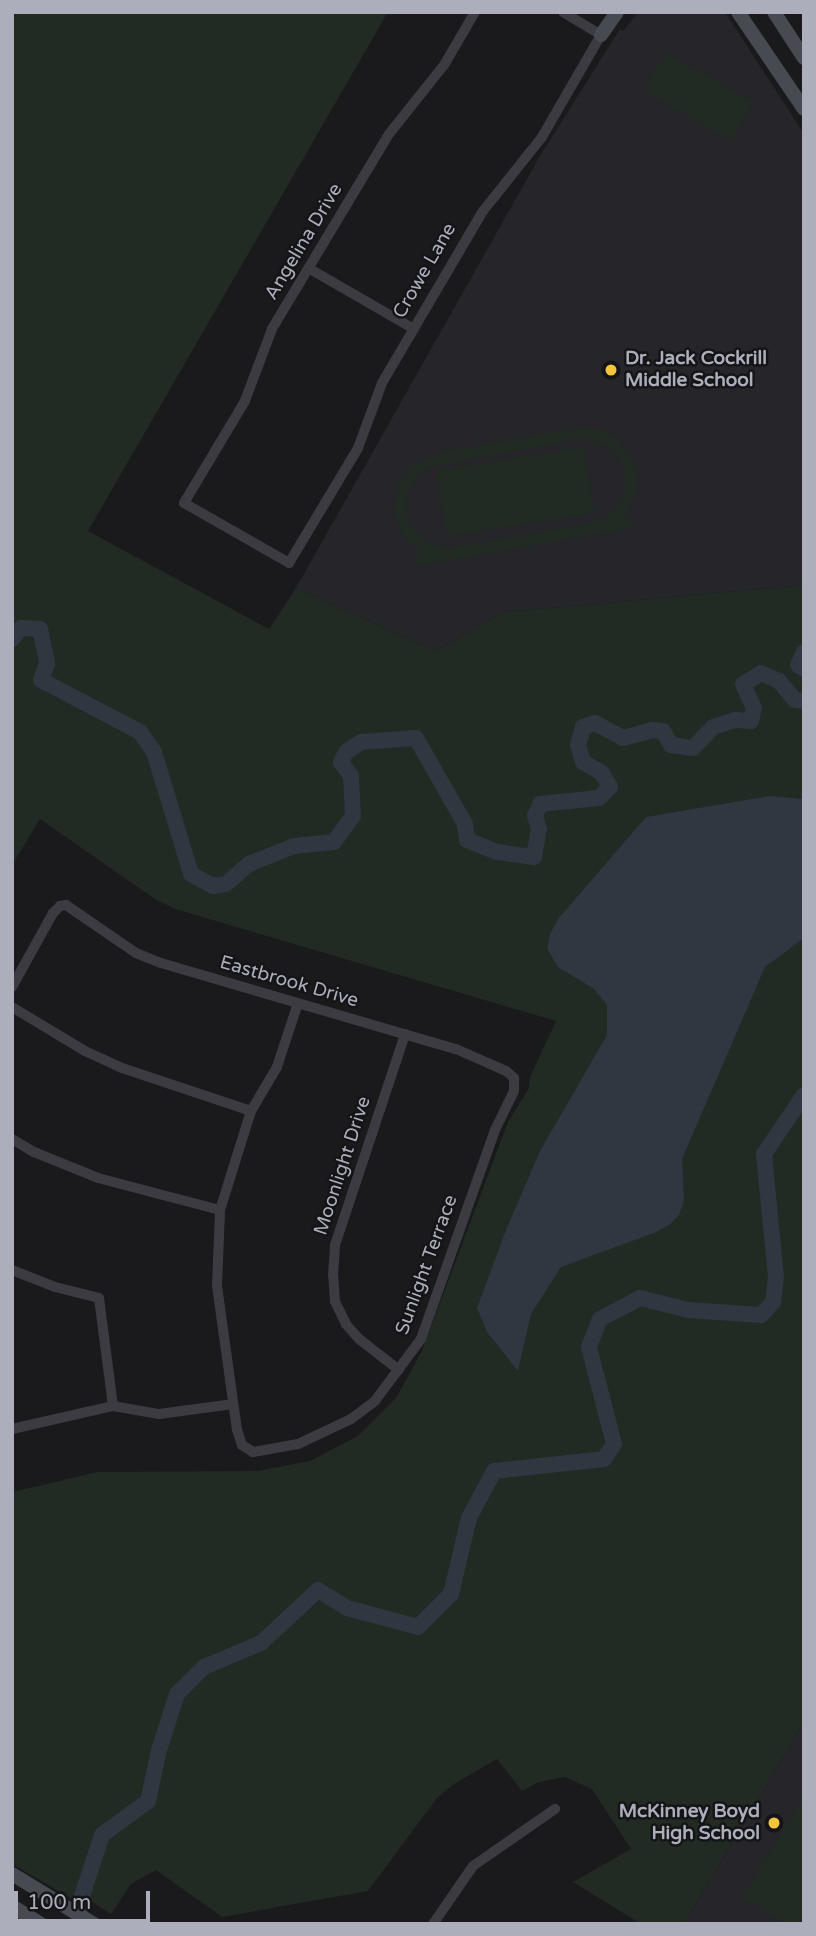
<!DOCTYPE html>
<html>
<head>
<meta charset="utf-8">
<style>
  body { margin:0 }
  #map { position:relative; width:816px; height:1936px; overflow:hidden; background:#1a1a1c; font-family:"Varela Round",sans-serif }
  div>[style] { position:absolute }
  .built>* { inset:0; background:#262529 }
  .green>* { inset:0; background:#212a23; transform-origin:0 0 }
  .water>* { inset:0; background:#2f3740 }
  .river>* { height:16px; margin:-8px; padding:0 8px; transform-origin:8px; border-radius:8px; background:#2f3740 }
  .street>* { height:10px; margin:-5px; padding:0 5px; transform-origin:5px; border-radius:5px; background:#3b3b41 }
  .secondary>* { height:14px; margin:-7px; padding:0 7px; transform-origin:7px; border-radius:7px; background:#484a51 }
  .dots>* { width:19px; height:19px; translate:-50% -50%; box-sizing:border-box; border:4px solid #151417; border-radius:50% }
  span { translate:-50% -50%; white-space:nowrap; text-align:center; line-height:1.15; -webkit-text-stroke:5px #151417; paint-order:stroke }
  .street-label { font-size:19px; color:#acafbb }
  .poi-label { font-size:19px; color:#acafbb; font-weight:700 }
  .left { translate:0 -50%; text-align:left }
  .right { translate:-100% -50%; text-align:right }
  .frame { position:absolute; inset:0; border:14px solid #acafbb; pointer-events:none }
  .scale { position:absolute; left:14px; top:1891px; width:136px; height:32px; box-sizing:border-box; border:4px solid #acafbb; border-top:0; padding-left:9px; font-size:21px; line-height:24px; white-space:nowrap; color:#acafbb; -webkit-text-stroke:5px #151417; paint-order:stroke }
</style>
</head>
<body>
<div id="map">
  <div class="built">
    <i style="clip-path:polygon(638px 12px,725px 12px,804px 134px,804px 585px,504px 612px,435px 651px,296px 588px,540px 156px,620px 29px,623px 31px)"></i>
    <i style="clip-path:polygon(804px 1722px,804px 1924px,684px 1924px)"></i>
  </div>
  <div class="green">
    <i style="clip-path:polygon(12px 12px,388px 12px,88px 531px,269px 629px,296px 588px,435px 651px,504px 612px,804px 585px,804px 1722px,684px 1924px,641px 1924px,573px 1882px,631px 1849px,592px 1789px,565px 1777px,539px 1782px,522px 1791px,497px 1759px,454px 1784px,437px 1798px,368px 1891px,222px 1917px,156px 1870px,131px 1884px,111px 1914px,86px 1898px,84px 1906px,12px 1864px,12px 1492px,98px 1472px,257px 1471px,310px 1461px,358px 1436px,396px 1398px,422px 1351px,508px 1122px,529px 1088px,530px 1077px,556px 1021px,175px 909px,155px 899px,40px 819px,12px 865px)"></i>
    <i style="left:666px;top:52px;width:101px;height:45px;rotate:30deg"></i>
    <i style="clip-path:polygon(evenodd,583px 427px,599px 429px,614px 436px,632px 457px,637px 473px,637px 490px,624px 517px,631px 516px,633px 528px,418px 566px,416px 555px,422px 553px,404px 538px,394px 510px,398px 485px,410px 467px,439px 452px,583px 427px,580px 439px,607px 446px,619px 459px,624px 470px,625px 488px,621px 500px,605px 518px,590px 523px,450px 548px,427px 543px,409px 523px,406px 508px,408px 491px,415px 479px,428px 468px,580px 439px)"></i>
    <i style="left:584px;top:447px;width:67px;height:150px;rotate:81deg"></i>
    <i style="clip-path:polygon(804px 1796px,804px 1924px,785px 1924px,741px 1898px)"></i>
  </div>
  <div class="water">
    <i style="clip-path:polygon(770px 796px,804px 799px,804px 938px,765px 967px,682px 1159px,684px 1201px,679px 1215px,669px 1225px,654px 1233px,561px 1267px,531px 1314px,518px 1371px,487px 1332px,477px 1308px,506px 1230px,540px 1151px,607px 1035px,607px 1005px,594px 989px,558px 967px,547px 948px,550px 934px,558px 919px,646px 817px)"></i>
  </div>
  <div class="river">
    <i style="left:12px;top:639px;width:14px;rotate:-51deg"></i>
    <i style="left:21px;top:628px;width:19px;rotate:3deg"></i>
    <i style="left:40px;top:629px;width:35px;rotate:78deg"></i>
    <i style="left:47px;top:663px;width:18px;rotate:109deg"></i>
    <i style="left:41px;top:680px;width:112px;rotate:27.7deg"></i>
    <i style="left:140px;top:732px;width:24px;rotate:55deg"></i>
    <i style="left:154px;top:752px;width:127px;rotate:73.1deg"></i>
    <i style="left:191px;top:874px;width:25px;rotate:29deg"></i>
    <i style="left:213px;top:886px;width:13px;rotate:-9deg"></i>
    <i style="left:226px;top:884px;width:30px;rotate:-41deg"></i>
    <i style="left:249px;top:864px;width:48px;rotate:-21.8deg"></i>
    <i style="left:294px;top:846px;width:40px;rotate:-5.7deg"></i>
    <i style="left:334px;top:842px;width:32px;rotate:-54deg"></i>
    <i style="left:353px;top:816px;width:40px;rotate:-92.9deg"></i>
    <i style="left:351px;top:776px;width:17px;rotate:-126deg"></i>
    <i style="left:341px;top:762px;width:11px;rotate:-63deg"></i>
    <i style="left:346px;top:752px;width:18px;rotate:-34deg"></i>
    <i style="left:361px;top:742px;width:55px;rotate:-4.2deg"></i>
    <i style="left:416px;top:738px;width:99px;rotate:60.3deg"></i>
    <i style="left:465px;top:824px;width:16px;rotate:83deg"></i>
    <i style="left:467px;top:840px;width:32px;rotate:22deg"></i>
    <i style="left:497px;top:852px;width:37px;rotate:8deg"></i>
    <i style="left:534px;top:857px;width:28px;rotate:-80deg"></i>
    <i style="left:539px;top:829px;width:14px;rotate:-107deg"></i>
    <i style="left:535px;top:816px;width:13px;rotate:-67deg"></i>
    <i style="left:540px;top:804px;width:59px;rotate:-5.8deg"></i>
    <i style="left:599px;top:798px;width:16px;rotate:-45deg"></i>
    <i style="left:610px;top:787px;width:16px;rotate:-120deg"></i>
    <i style="left:602px;top:773px;width:22px;rotate:-150deg"></i>
    <i style="left:583px;top:762px;width:18px;rotate:-106deg"></i>
    <i style="left:578px;top:745px;width:19px;rotate:-74deg"></i>
    <i style="left:583px;top:727px;width:13px;rotate:-18deg"></i>
    <i style="left:595px;top:723px;width:32px;rotate:28deg"></i>
    <i style="left:623px;top:738px;width:30px;rotate:-15deg"></i>
    <i style="left:652px;top:730px;width:11px;rotate:5deg"></i>
    <i style="left:663px;top:731px;width:16px;rotate:60deg"></i>
    <i style="left:671px;top:745px;width:22px;rotate:8deg"></i>
    <i style="left:693px;top:748px;width:29px;rotate:-46deg"></i>
    <i style="left:713px;top:727px;width:23px;rotate:-18deg"></i>
    <i style="left:735px;top:720px;width:16px;rotate:4deg"></i>
    <i style="left:751px;top:721px;width:13px;rotate:-77deg"></i>
    <i style="left:754px;top:708px;width:26px;rotate:-115deg"></i>
    <i style="left:743px;top:684px;width:21px;rotate:-31deg"></i>
    <i style="left:761px;top:673px;width:20px;rotate:24deg"></i>
    <i style="left:779px;top:681px;width:25px;rotate:50deg"></i>
    <i style="left:795px;top:700px;width:9px;rotate:6deg"></i>
    <i style="left:804px;top:652px;width:14px;rotate:115deg"></i>
    <i style="left:798px;top:665px;width:7px;rotate:34deg"></i>
    <i style="left:78px;top:1924px;width:28px;rotate:-82deg"></i>
    <i style="left:82px;top:1896px;width:64px;rotate:-71.8deg"></i>
    <i style="left:102px;top:1835px;width:57px;rotate:-36.5deg"></i>
    <i style="left:148px;top:1801px;width:52px;rotate:-77.8deg"></i>
    <i style="left:159px;top:1750px;width:59px;rotate:-72.2deg"></i>
    <i style="left:177px;top:1694px;width:38px;rotate:-45deg"></i>
    <i style="left:204px;top:1667px;width:62px;rotate:-22.8deg"></i>
    <i style="left:261px;top:1643px;width:78px;rotate:-42.9deg"></i>
    <i style="left:318px;top:1590px;width:34px;rotate:32deg"></i>
    <i style="left:347px;top:1608px;width:73px;rotate:15deg"></i>
    <i style="left:418px;top:1627px;width:47px;rotate:-45deg"></i>
    <i style="left:451px;top:1594px;width:78px;rotate:-76.7deg"></i>
    <i style="left:469px;top:1518px;width:53px;rotate:-62deg"></i>
    <i style="left:494px;top:1471px;width:111px;rotate:-6.2deg"></i>
    <i style="left:604px;top:1459px;width:18px;rotate:-56deg"></i>
    <i style="left:614px;top:1444px;width:100px;rotate:-104.5deg"></i>
    <i style="left:589px;top:1347px;width:30px;rotate:-69deg"></i>
    <i style="left:600px;top:1319px;width:45px;rotate:-27.7deg"></i>
    <i style="left:640px;top:1298px;width:49px;rotate:14deg"></i>
    <i style="left:688px;top:1310px;width:73px;rotate:3.9deg"></i>
    <i style="left:761px;top:1315px;width:18px;rotate:-47deg"></i>
    <i style="left:773px;top:1302px;width:25px;rotate:-83deg"></i>
    <i style="left:776px;top:1277px;width:124px;rotate:-95.6deg"></i>
    <i style="left:764px;top:1154px;width:71px;rotate:-55.9deg"></i>
  </div>
  <div class="street">
    <i style="left:475px;top:12px;width:61px;rotate:120.3deg"></i>
    <i style="left:444px;top:65px;width:88px;rotate:128.6deg"></i>
    <i style="left:389px;top:134px;width:227px;rotate:121deg"></i>
    <i style="left:272px;top:329px;width:77px;rotate:110.6deg"></i>
    <i style="left:245px;top:401px;width:119px;rotate:120.9deg"></i>
    <i style="left:184px;top:503px;width:121px;rotate:29.7deg"></i>
    <i style="left:289px;top:563px;width:134px;rotate:-59deg"></i>
    <i style="left:358px;top:448px;width:69px;rotate:-69.7deg"></i>
    <i style="left:382px;top:383px;width:199px;rotate:-59.6deg"></i>
    <i style="left:483px;top:211px;width:95px;rotate:-51.4deg"></i>
    <i style="left:542px;top:137px;width:118px;rotate:-60deg"></i>
    <i style="left:601px;top:35px;width:44px;rotate:-148.8deg"></i>
    <i style="left:310px;top:269px;width:120px;rotate:30deg"></i>
    <i style="left:12px;top:987px;width:85px;rotate:-61deg"></i>
    <i style="left:53px;top:913px;width:10px;rotate:-45deg"></i>
    <i style="left:60px;top:906px;width:6px;rotate:-9deg"></i>
    <i style="left:66px;top:905px;width:85px;rotate:34.4deg"></i>
    <i style="left:136px;top:953px;width:27px;rotate:22deg"></i>
    <i style="left:161px;top:963px;width:307px;rotate:16.3deg"></i>
    <i style="left:456px;top:1049px;width:55px;rotate:23.7deg"></i>
    <i style="left:506px;top:1071px;width:11px;rotate:41deg"></i>
    <i style="left:514px;top:1078px;width:13px;rotate:90deg"></i>
    <i style="left:514px;top:1091px;width:43px;rotate:116deg"></i>
    <i style="left:495px;top:1130px;width:222px;rotate:109.5deg"></i>
    <i style="left:421px;top:1339px;width:77px;rotate:126.6deg"></i>
    <i style="left:375px;top:1401px;width:30px;rotate:143deg"></i>
    <i style="left:351px;top:1419px;width:59px;rotate:154.7deg"></i>
    <i style="left:298px;top:1444px;width:46px;rotate:169.9deg"></i>
    <i style="left:253px;top:1452px;width:13px;rotate:-148deg"></i>
    <i style="left:242px;top:1445px;width:16px;rotate:-108deg"></i>
    <i style="left:237px;top:1430px;width:145px;rotate:-97.9deg"></i>
    <i style="left:217px;top:1286px;width:76px;rotate:-87.7deg"></i>
    <i style="left:220px;top:1210px;width:104px;rotate:-72.6deg"></i>
    <i style="left:251px;top:1111px;width:51px;rotate:-59.4deg"></i>
    <i style="left:277px;top:1067px;width:67px;rotate:-71.8deg"></i>
    <i style="left:12px;top:1007px;width:85px;rotate:31.1deg"></i>
    <i style="left:85px;top:1051px;width:41px;rotate:24.7deg"></i>
    <i style="left:122px;top:1068px;width:136px;rotate:18.4deg"></i>
    <i style="left:12px;top:1139px;width:26px;rotate:31deg"></i>
    <i style="left:34px;top:1152px;width:69px;rotate:22.1deg"></i>
    <i style="left:98px;top:1178px;width:126px;rotate:14.7deg"></i>
    <i style="left:12px;top:1270px;width:46px;rotate:21.6deg"></i>
    <i style="left:55px;top:1287px;width:45px;rotate:14deg"></i>
    <i style="left:99px;top:1298px;width:109px;rotate:82.6deg"></i>
    <i style="left:399px;top:1370px;width:51px;rotate:-142.2deg"></i>
    <i style="left:359px;top:1339px;width:20px;rotate:-131deg"></i>
    <i style="left:346px;top:1324px;width:25px;rotate:-116deg"></i>
    <i style="left:335px;top:1301px;width:26px;rotate:-94deg"></i>
    <i style="left:333px;top:1275px;width:30px;rotate:-86deg"></i>
    <i style="left:335px;top:1245px;width:222px;rotate:-71.6deg"></i>
    <i style="left:12px;top:1429px;width:104px;rotate:-12.8deg"></i>
    <i style="left:113px;top:1406px;width:47px;rotate:9.9deg"></i>
    <i style="left:159px;top:1414px;width:75px;rotate:-7.7deg"></i>
    <i style="left:433px;top:1924px;width:70px;rotate:-55.4deg"></i>
    <i style="left:473px;top:1866px;width:100px;rotate:-34.8deg"></i>
  </div>
  <div class="secondary">
    <i style="left:738px;top:12px;width:117px;rotate:55.8deg"></i>
    <i style="left:774px;top:12px;width:55px;rotate:56.9deg"></i>
    <i style="left:601px;top:35px;width:28px;rotate:-55deg"></i>
    <i style="left:12px;top:1874px;width:96px;rotate:31.4deg"></i>
    <i style="left:12px;top:1906px;width:34px;rotate:32deg"></i>
  </div>
  <div class="dots">
    <i style="left:611px;top:370px;background:#f2c53c"></i>
    <i style="left:774px;top:1823px;background:#f2c53c"></i>
  </div>
  <div class="street-label">
    <span style="left:304px;top:242px;rotate:-59deg">Angelina Drive</span>
    <span style="left:425px;top:271px;rotate:-60deg">Crowe Lane</span>
    <span style="left:289px;top:982px;rotate:16deg">Eastbrook Drive</span>
    <span style="left:343px;top:1166px;rotate:-72deg">Moonlight Drive</span>
    <span style="left:427px;top:1265px;rotate:-70deg">Sunlight Terrace</span>
  </div>
  <div class="poi-label">
    <span class="left" style="left:625px;top:370px">Dr. Jack Cockrill<br>Middle School</span>
    <span class="right" style="left:760px;top:1823px">McKinney Boyd<br>High School</span>
  </div>
  <div class="frame"></div>
  <div class="scale">100 m</div>
</div>
</body>
</html>
